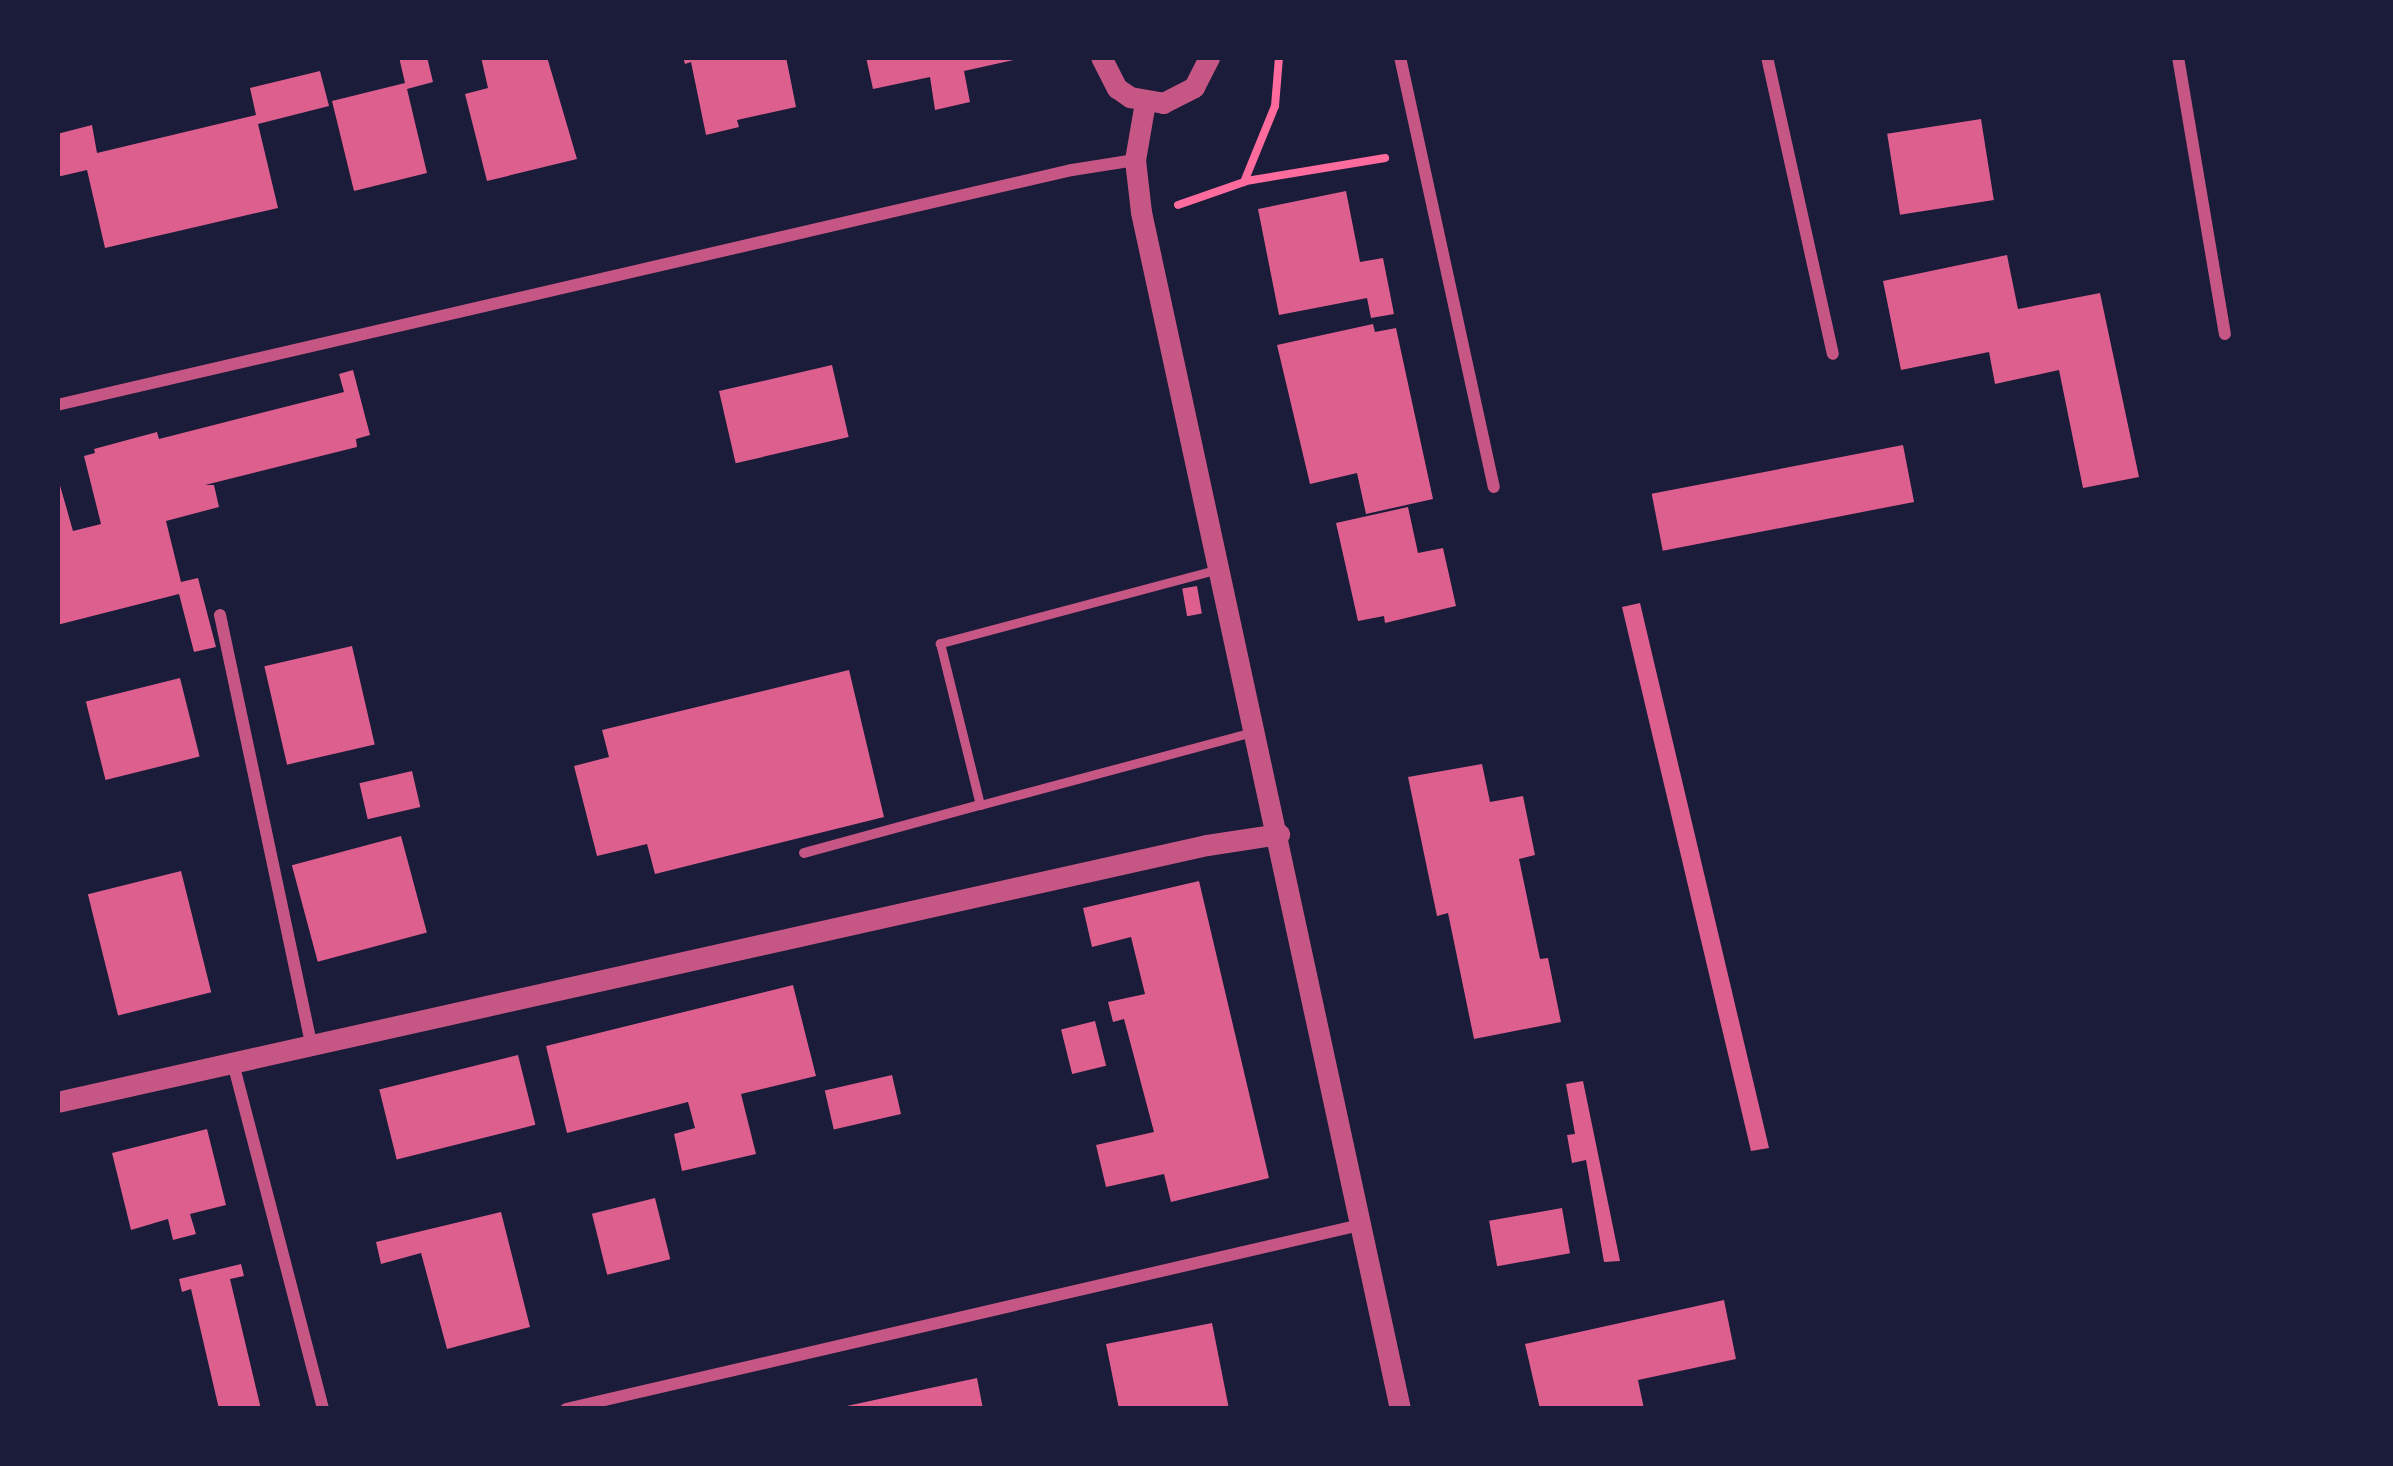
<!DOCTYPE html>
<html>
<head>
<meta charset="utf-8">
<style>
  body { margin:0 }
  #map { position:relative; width:2393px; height:1466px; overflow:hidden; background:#1b1b3a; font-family:Inter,sans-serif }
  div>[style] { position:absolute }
  .building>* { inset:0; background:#dd5f8e; transform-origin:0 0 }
  .path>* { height:8px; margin:-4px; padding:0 4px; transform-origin:4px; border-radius:4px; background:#ff6b9d }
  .service>* { height:9px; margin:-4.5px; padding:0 4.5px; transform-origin:4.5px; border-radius:4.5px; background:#c65784 }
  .pedestrian>* { height:10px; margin:-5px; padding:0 5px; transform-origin:5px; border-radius:5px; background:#c65784 }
  .minor>* { height:12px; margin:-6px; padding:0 6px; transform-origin:6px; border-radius:6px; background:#c65784 }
  .tertiary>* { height:21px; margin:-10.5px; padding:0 10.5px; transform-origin:10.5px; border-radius:10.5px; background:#c65784 }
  span { translate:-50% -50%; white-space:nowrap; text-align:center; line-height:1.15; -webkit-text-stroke:10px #1b1b3a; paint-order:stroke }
  .frame { position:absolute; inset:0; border:60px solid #1b1b3a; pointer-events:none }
</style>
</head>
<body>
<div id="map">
  <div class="building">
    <i style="clip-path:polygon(399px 57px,427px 57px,433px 82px,407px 89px,427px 173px,354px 191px,332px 101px,405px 83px)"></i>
    <i style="clip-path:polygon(481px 57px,547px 57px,577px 159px,487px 181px,465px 94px,488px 88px)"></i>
    <i style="clip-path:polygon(683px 57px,786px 57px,796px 107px,737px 120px,739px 127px,706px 135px,691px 62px,685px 64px)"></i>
    <i style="clip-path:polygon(866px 57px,1018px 57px,1018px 59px,964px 71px,970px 102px,935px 110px,930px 77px,873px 89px)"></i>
    <i style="clip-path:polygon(320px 71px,329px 106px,258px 124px,278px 208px,105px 248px,87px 170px,57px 177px,57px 134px,92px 125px,97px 153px,256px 115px,250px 88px)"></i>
    <i style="left:1981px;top:119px;width:82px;height:95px;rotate:81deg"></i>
    <i style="clip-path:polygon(1346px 191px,1360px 262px,1383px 258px,1394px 314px,1371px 318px,1367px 298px,1279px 315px,1258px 209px)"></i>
    <i style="clip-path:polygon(2007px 255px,2018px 309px,2100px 293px,2139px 477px,2083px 488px,2059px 370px,1995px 384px,1989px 352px,1901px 370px,1883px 281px)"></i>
    <i style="clip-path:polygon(1373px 324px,1375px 332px,1396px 328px,1433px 499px,1366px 514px,1357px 473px,1310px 484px,1277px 345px)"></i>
    <i style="left:832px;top:365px;width:74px;height:116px;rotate:77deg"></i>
    <i style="clip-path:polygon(353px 370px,370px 435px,356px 439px,357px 447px,205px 485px,214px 485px,219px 507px,166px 521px,181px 582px,198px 578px,216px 647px,194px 652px,179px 594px,57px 625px,57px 475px,73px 531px,101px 524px,84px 456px,95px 453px,94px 449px,157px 432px,159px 439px,344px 392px,339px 374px)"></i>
    <i style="left:1903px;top:445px;width:58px;height:256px;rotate:79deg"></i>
    <i style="clip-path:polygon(1408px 507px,1418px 553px,1443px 548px,1456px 606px,1385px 623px,1384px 616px,1358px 621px,1336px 523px)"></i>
    <i style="left:1197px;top:586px;width:28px;height:15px;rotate:80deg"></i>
    <i style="clip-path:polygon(1640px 603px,1769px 1148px,1751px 1151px,1630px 641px,1622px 607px)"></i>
    <i style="left:352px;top:646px;width:101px;height:90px;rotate:77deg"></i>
    <i style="clip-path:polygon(849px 670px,884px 817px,655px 874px,647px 844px,597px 856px,574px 766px,609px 757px,602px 730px)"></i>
    <i style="left:180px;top:678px;width:81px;height:97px;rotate:76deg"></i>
    <i style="clip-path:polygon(1482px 764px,1490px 802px,1523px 796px,1535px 855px,1519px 859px,1540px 959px,1548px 958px,1561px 1022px,1474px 1039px,1448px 913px,1437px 916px,1408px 777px)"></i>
    <i style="left:412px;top:771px;width:37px;height:54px;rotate:77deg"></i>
    <i style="left:401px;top:836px;width:100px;height:113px;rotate:75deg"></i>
    <i style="left:181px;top:871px;width:125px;height:96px;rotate:76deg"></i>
    <i style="clip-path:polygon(1199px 881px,1269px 1178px,1171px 1202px,1164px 1174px,1106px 1187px,1096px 1145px,1154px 1132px,1124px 1019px,1113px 1022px,1108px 1002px,1145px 994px,1131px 937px,1092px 947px,1083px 908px)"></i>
    <i style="clip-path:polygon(793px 985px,816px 1076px,741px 1094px,756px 1154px,682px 1171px,674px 1134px,695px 1128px,688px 1102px,567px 1133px,546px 1046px)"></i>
    <i style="left:1095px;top:1021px;width:46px;height:35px;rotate:76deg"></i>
    <i style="left:518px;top:1055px;width:72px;height:143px;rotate:76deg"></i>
    <i style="left:892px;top:1075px;width:40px;height:69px;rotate:77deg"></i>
    <i style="clip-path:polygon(1583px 1081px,1620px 1261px,1604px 1262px,1586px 1160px,1572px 1163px,1567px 1135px,1575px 1134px,1566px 1084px)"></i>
    <i style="clip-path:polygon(207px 1129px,226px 1205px,190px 1214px,196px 1234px,173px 1240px,168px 1219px,131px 1230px,112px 1153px)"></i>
    <i style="left:655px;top:1198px;width:63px;height:65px;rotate:76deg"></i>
    <i style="left:1562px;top:1208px;width:46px;height:74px;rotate:80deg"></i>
    <i style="clip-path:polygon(501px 1212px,530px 1327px,447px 1349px,421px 1253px,381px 1264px,376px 1242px)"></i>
    <i style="clip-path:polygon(241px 1264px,244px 1276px,230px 1279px,261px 1409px,219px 1409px,191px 1289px,182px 1292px,179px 1279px)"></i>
    <i style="clip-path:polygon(1724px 1300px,1736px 1359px,1638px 1380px,1644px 1409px,1540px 1409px,1525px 1344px)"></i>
    <i style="clip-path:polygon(1212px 1323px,1229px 1409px,1119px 1409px,1106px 1344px)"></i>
    <i style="clip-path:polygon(977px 1378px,983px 1409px,842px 1409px,842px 1407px)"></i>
  </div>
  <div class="path">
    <i style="left:1246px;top:181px;width:141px;rotate:-9.4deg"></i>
    <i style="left:1178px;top:205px;width:70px;rotate:-19.2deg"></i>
    <i style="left:1244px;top:182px;width:82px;rotate:-67.8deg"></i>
    <i style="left:1275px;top:106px;width:49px;rotate:-85.3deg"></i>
  </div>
  <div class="service">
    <i style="left:1215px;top:570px;width:285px;rotate:165.1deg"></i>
    <i style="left:940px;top:643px;width:167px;rotate:76.1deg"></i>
    <i style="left:980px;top:805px;width:282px;rotate:-15deg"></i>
  </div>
  <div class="pedestrian">
    <i style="left:804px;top:853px;width:182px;rotate:-15.3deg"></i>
  </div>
  <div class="minor">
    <i style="left:1400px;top:57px;width:440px;rotate:77.7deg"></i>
    <i style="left:1767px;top:57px;width:304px;rotate:77.5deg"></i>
    <i style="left:2178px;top:57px;width:281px;rotate:80.4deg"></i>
    <i style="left:57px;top:405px;width:1042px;rotate:-13.04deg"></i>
    <i style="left:1072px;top:170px;width:64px;rotate:-9deg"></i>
    <i style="left:220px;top:615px;width:438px;rotate:78deg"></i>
    <i style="left:233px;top:1063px;width:358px;rotate:75.4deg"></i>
    <i style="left:566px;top:1409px;width:815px;rotate:-13.05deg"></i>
  </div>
  <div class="tertiary">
    <i style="left:1101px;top:57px;width:35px;rotate:63deg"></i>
    <i style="left:1117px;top:88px;width:16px;rotate:35deg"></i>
    <i style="left:1130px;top:97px;width:34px;rotate:10deg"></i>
    <i style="left:1163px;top:103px;width:35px;rotate:-27deg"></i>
    <i style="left:1194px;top:87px;width:34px;rotate:-63deg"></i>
    <i style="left:1145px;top:102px;width:59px;rotate:99.8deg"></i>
    <i style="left:1135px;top:160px;width:52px;rotate:83.4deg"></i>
    <i style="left:1141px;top:212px;width:1225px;rotate:77.79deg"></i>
    <i style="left:57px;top:1102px;width:1178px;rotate:-12.6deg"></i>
    <i style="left:1207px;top:845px;width:73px;rotate:-8.7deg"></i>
  </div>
  <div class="frame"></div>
</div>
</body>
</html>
